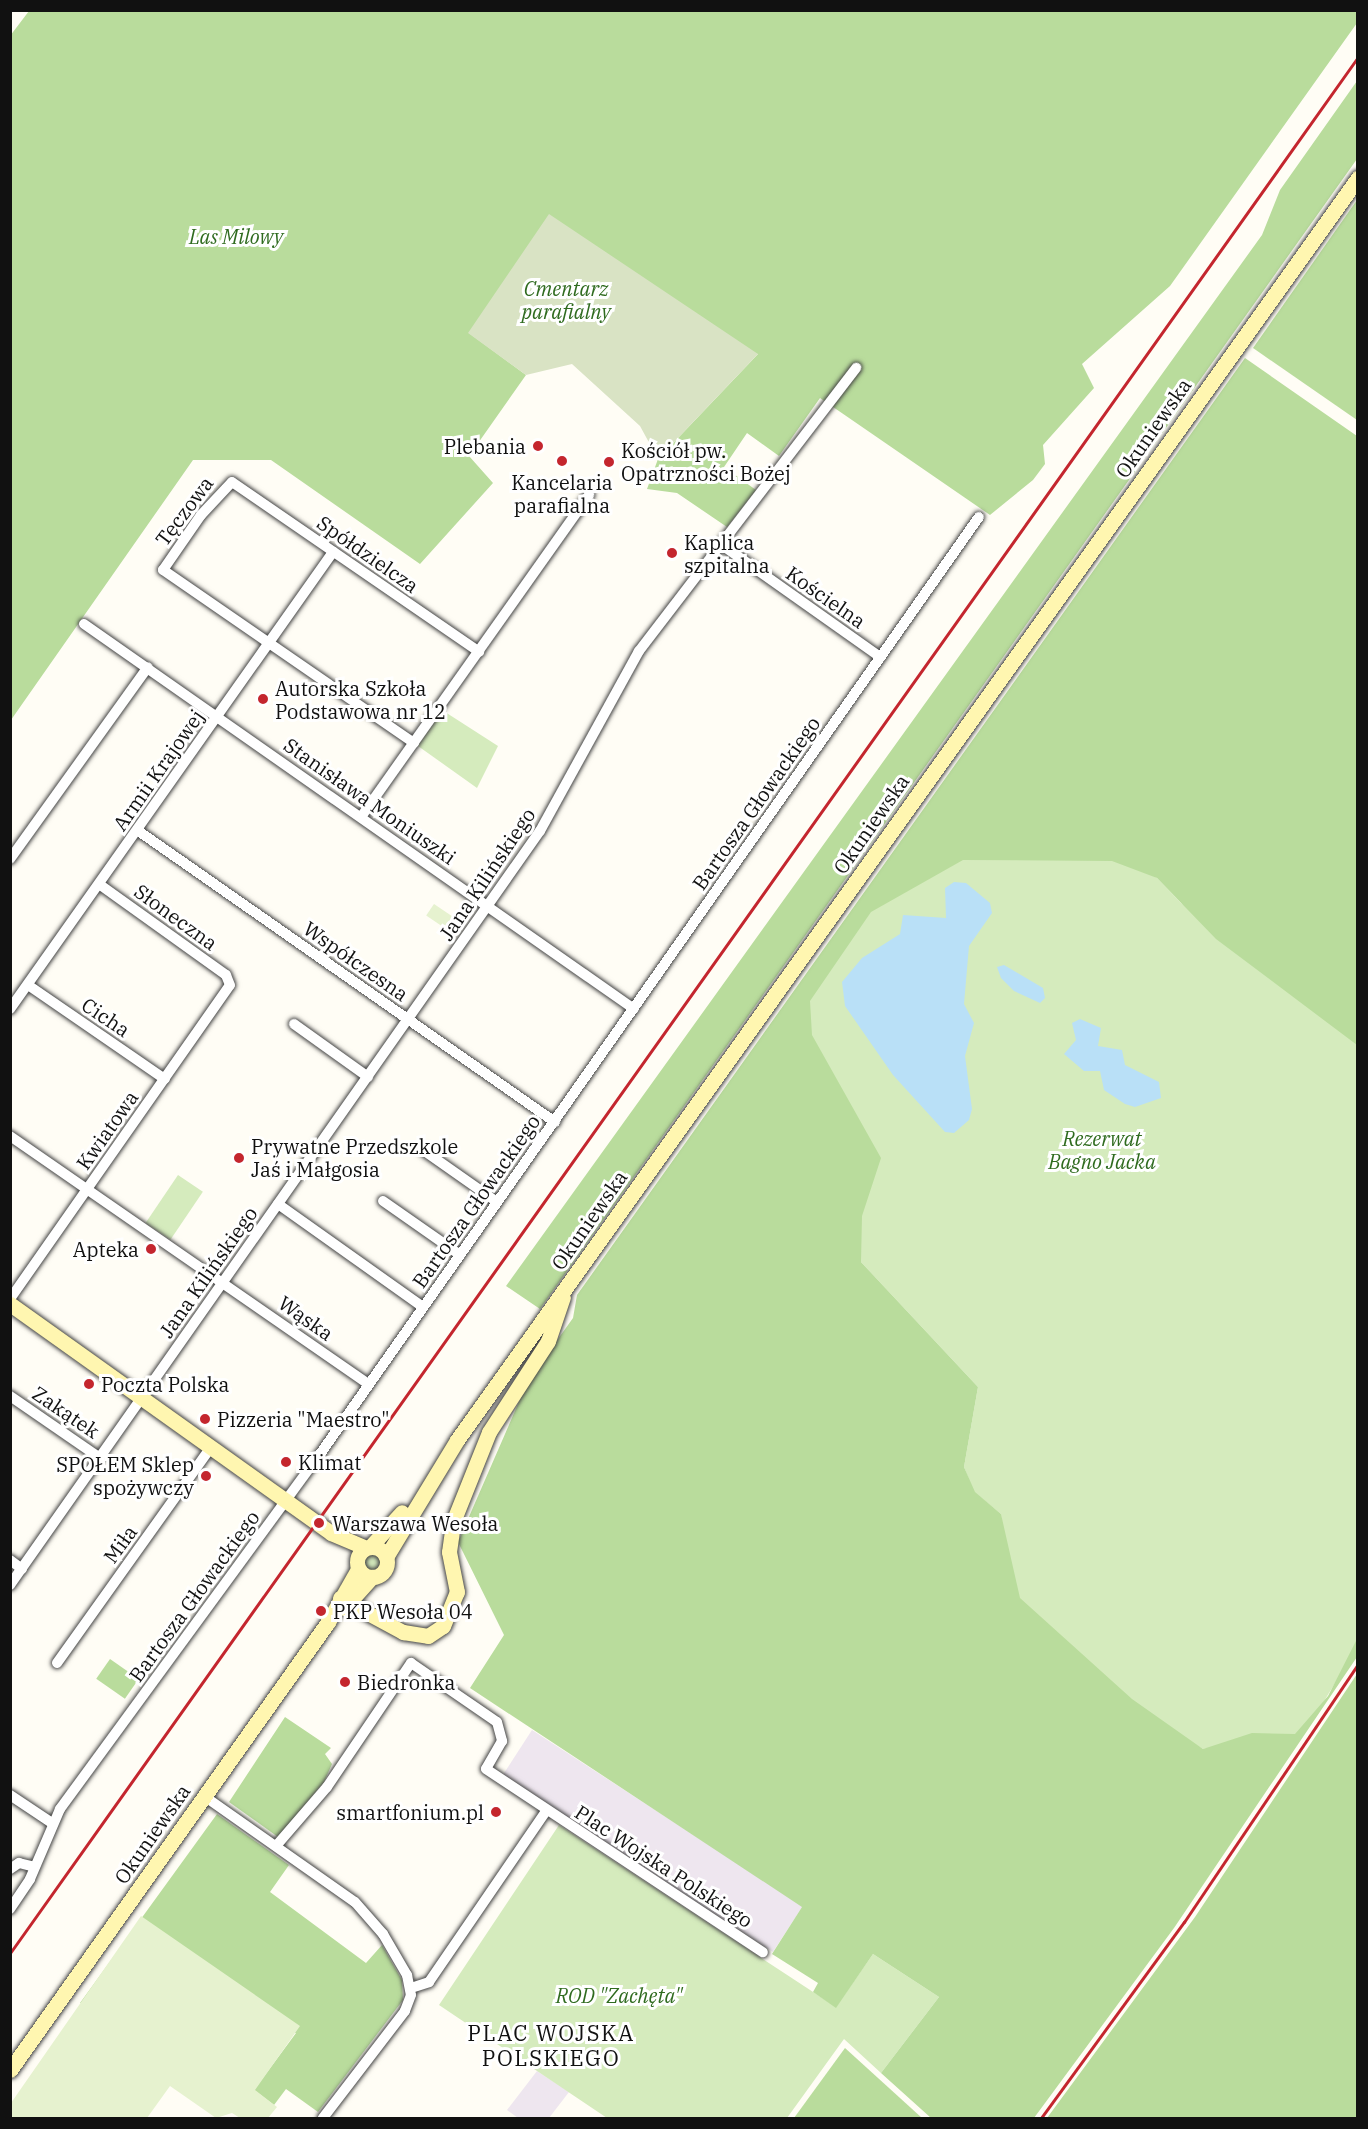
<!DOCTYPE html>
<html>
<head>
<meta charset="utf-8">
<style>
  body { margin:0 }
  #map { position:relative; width:1368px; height:2129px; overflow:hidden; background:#fffdf5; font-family:"IBM Plex Serif",serif }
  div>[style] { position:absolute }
  .industrial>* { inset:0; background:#eee6ef; transform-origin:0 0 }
  .green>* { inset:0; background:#d5ebbd; transform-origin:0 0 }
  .round { border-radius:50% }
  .forest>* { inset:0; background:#b9dc9c; transform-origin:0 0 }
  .cemetery>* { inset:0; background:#d9e3c4 }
  .pitch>* { inset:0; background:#e6f2cf; transform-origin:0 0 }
  .water>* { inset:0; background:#b9e0f7 }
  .roads { filter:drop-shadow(0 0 2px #444) drop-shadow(0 0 2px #444) }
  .street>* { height:10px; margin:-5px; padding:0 5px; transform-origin:5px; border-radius:5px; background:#fff }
  .secondary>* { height:15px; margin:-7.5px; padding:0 7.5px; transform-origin:7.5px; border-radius:7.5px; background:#fff6b0 }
  .secondary>.ring { margin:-7.5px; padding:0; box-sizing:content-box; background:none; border:15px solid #fff6b0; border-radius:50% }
  .rail>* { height:3px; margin:-1.5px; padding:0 1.5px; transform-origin:1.5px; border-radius:1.5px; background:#c4262e }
  .dots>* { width:16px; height:16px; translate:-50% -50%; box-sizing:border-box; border:3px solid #fff; border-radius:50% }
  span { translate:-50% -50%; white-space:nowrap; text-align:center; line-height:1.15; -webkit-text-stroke:6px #fff; paint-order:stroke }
  .park-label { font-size:20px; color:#2f6b1f; font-style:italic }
  .street-label { font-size:20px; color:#111 }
  .poi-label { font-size:20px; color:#111 }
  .right { translate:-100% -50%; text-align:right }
  .left { translate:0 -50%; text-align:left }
  .quarter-label { font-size:22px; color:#111; letter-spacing:1.5px }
  .frame { position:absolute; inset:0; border:12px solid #111; pointer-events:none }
</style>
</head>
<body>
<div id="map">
  <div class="industrial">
    <i style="left:532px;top:1730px;width:323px;height:55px;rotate:33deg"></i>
    <i style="clip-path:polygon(537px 2071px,569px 2092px,549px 2118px,518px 2118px,507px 2110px)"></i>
  </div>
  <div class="green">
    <i style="clip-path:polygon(442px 710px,498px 746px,477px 788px,418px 746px)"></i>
    <i style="clip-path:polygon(960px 854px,1116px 854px,1157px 878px,1181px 903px,1357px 1034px,1357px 1647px,1304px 1734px,1203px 1749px,1128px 1706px,1006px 1597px,1001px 1514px,974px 1492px,964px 1467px,978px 1387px,861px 1262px,794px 1010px,870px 910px)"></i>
    <i style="left:178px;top:1175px;width:30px;height:58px;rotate:34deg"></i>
    <i class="round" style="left:363px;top:1553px;width:18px;height:18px"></i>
    <i style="clip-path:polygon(559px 1825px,836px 2007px,873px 1954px,939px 1997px,881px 2073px,844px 2039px,787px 2118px,607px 2118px,439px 2005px)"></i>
  </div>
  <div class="forest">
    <i style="clip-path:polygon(29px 11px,1357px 11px,1357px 23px,1170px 286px,1082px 364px,1094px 388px,1043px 445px,1045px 464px,1033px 480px,990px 515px,820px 398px,779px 456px,747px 433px,724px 467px,756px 490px,727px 527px,677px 493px,647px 489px,658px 459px,758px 354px,469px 333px,526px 375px,469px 456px,493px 483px,420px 564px,271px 460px,193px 460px,11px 720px,10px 36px)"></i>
    <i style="clip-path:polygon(1357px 81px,1357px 159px,540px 1309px,506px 1286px,1262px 235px,1280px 190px)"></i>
    <i style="clip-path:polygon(1357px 200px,1357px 420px,1253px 348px)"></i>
    <i style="clip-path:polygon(1245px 358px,1357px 436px,1357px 1045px,1216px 939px,1157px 878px,1112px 861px,963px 860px,871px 912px,810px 1001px,812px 1035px,881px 1158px,862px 1216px,861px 1262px,978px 1387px,964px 1467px,975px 1492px,1001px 1514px,1020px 1598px,1132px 1699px,1203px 1749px,1252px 1733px,1295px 1734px,1328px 1696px,1357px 1639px,1357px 1657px,1174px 1928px,1034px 2118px,931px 2118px,881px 2073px,939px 1997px,873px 1954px,836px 2008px,813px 1992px,818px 1983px,772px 1954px,802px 1907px,470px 1688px,504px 1635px,458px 1542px,528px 1381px,573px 1318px,577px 1295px)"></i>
    <i style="left:110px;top:1659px;width:35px;height:24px;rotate:35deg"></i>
    <i style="clip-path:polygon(1357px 1674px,1357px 2118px,1047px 2118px,1195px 1917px)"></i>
    <i style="clip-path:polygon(285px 1717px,331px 1748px,325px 1754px,332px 1764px,324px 1782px,278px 1837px,229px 1802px)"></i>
    <i style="clip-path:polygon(217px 1814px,289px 1865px,270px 1892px,366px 1963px,382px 1945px,402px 1980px,403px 2000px,318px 2112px,286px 2089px,274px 2105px,254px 2090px,296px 2033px,80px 2003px)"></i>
    <i style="clip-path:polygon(845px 2048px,922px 2118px,794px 2118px)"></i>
  </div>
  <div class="cemetery">
    <i style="clip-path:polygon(549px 214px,758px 354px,658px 459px,640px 426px,572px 364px,526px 375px,468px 333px)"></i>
  </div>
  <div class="pitch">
    <i style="left:434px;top:904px;width:29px;height:14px;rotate:34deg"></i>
    <i style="clip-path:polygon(141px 1916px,300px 2026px,255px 2090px,277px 2107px,268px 2118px,240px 2118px,232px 2113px,216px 2118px,170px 2086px,147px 2118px,11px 2118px,11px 2103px)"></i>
  </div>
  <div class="water">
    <i style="clip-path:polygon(954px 882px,966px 883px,990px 903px,992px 913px,969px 946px,964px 1004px,974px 1023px,965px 1056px,972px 1109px,969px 1120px,954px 1133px,945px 1132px,893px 1075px,845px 1006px,842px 982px,862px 958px,900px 934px,903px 915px,946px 918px,945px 888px)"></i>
    <i style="clip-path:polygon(1004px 965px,1043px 988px,1045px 998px,1040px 1003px,1014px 991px,1001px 978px,997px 967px)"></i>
    <i style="clip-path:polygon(1080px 1019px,1101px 1028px,1098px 1046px,1122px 1050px,1125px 1065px,1159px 1082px,1161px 1098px,1135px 1107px,1125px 1104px,1104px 1090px,1100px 1071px,1084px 1071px,1064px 1054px,1076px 1040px,1072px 1023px)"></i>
  </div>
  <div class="roads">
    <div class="street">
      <i style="left:722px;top:545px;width:194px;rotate:35.3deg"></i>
      <i style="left:84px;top:624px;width:671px;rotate:34.99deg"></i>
      <i style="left:414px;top:743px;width:305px;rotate:-145.4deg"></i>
      <i style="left:163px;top:570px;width:67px;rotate:-55.4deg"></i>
      <i style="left:201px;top:515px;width:45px;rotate:-46.8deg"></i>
      <i style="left:232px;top:482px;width:300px;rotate:34.5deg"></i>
      <i style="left:361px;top:817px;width:395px;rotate:-54.7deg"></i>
      <i style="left:137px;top:830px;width:510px;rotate:34.94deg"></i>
      <i style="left:10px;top:859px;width:236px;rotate:-54.3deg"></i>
      <i style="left:28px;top:985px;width:166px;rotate:34.5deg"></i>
      <i style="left:10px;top:1009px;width:560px;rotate:-54.75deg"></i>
      <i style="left:294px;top:1024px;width:91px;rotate:35.6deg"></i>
      <i style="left:10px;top:1136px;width:436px;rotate:34.7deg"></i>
      <i style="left:423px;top:1150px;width:90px;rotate:35.1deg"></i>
      <i style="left:383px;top:1201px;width:94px;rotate:35deg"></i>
      <i style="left:278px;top:1204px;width:178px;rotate:35.4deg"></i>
      <i style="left:10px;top:1299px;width:383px;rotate:-55deg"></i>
      <i style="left:230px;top:985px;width:11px;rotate:-112deg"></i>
      <i style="left:226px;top:975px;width:156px;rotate:-144.4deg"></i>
      <i style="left:10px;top:1396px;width:109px;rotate:34.6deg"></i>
      <i style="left:10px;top:1560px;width:15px;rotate:37deg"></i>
      <i style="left:10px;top:1585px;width:922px;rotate:-54.9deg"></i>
      <i style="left:540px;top:831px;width:205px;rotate:-61.2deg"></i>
      <i style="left:639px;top:651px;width:357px;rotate:-52.5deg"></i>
      <i style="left:57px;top:1663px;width:265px;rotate:-54.5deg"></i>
      <i style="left:10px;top:1795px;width:50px;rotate:33.7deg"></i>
      <i style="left:204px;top:1796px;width:184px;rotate:35.1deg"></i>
      <i style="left:355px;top:1902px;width:43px;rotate:48.8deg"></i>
      <i style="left:383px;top:1934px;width:48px;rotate:59.7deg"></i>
      <i style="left:407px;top:1975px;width:20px;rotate:79deg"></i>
      <i style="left:411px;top:1995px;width:17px;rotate:111deg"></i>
      <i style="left:405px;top:2011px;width:135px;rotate:127.5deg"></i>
      <i style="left:276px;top:1846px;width:78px;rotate:-49.2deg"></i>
      <i style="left:327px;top:1787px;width:150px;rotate:-55.9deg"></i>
      <i style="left:411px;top:1663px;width:104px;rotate:34.5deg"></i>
      <i style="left:497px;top:1722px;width:20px;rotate:75deg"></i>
      <i style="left:502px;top:1741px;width:32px;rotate:120deg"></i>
      <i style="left:486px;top:1769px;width:332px;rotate:33.5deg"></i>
      <i style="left:10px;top:1869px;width:11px;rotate:-34deg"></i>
      <i style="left:19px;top:1863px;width:16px;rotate:14deg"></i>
      <i style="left:10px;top:1909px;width:36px;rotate:-56deg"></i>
      <i style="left:30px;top:1879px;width:76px;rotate:-66.8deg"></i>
      <i style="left:60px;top:1809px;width:436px;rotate:-53.8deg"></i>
      <i style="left:318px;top:1457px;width:1149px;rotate:-54.89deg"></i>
      <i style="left:411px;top:1988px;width:19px;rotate:-18deg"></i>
      <i style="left:429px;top:1982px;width:207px;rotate:-55.6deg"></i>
    </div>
    <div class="secondary">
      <i style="left:10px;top:1304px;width:394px;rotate:35.5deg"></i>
      <i style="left:331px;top:1533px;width:38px;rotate:23deg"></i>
      <i class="ring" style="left:357px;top:1547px;width:15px;height:15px"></i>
      <i style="left:370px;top:1547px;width:47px;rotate:-47.6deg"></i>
      <i style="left:386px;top:1557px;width:137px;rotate:-58.7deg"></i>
      <i style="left:457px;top:1440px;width:1551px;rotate:-54.48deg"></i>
      <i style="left:340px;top:1598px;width:72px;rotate:28.4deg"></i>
      <i style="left:403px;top:1632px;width:25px;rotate:9deg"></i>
      <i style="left:428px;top:1636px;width:18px;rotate:-34deg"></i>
      <i style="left:443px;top:1626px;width:37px;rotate:-68deg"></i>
      <i style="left:457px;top:1592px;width:41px;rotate:-101.3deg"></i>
      <i style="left:449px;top:1552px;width:30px;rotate:-82deg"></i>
      <i style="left:453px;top:1522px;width:97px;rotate:-68.2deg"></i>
      <i style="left:489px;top:1432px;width:108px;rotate:-57deg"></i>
      <i style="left:548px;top:1341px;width:46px;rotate:-71.2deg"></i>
      <i style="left:344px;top:1608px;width:42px;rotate:-47.9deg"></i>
      <i style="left:10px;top:2070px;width:549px;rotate:-54.63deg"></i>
      <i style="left:328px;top:1622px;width:61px;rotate:-60.5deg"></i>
    </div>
  </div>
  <div class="rail">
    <i style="left:10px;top:1953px;width:2326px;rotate:-54.59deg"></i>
    <i style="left:1041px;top:2118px;width:243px;rotate:-53.9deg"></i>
    <i style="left:1184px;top:1922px;width:311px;rotate:-56deg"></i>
  </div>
  <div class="dots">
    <i style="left:538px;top:446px;background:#c4262e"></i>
    <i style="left:562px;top:461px;background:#c4262e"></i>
    <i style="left:609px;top:462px;background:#c4262e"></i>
    <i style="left:672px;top:553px;background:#c4262e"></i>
    <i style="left:263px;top:699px;background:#c4262e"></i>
    <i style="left:239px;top:1158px;background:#c4262e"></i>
    <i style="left:151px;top:1249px;background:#c4262e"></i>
    <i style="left:89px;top:1384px;background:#c4262e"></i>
    <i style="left:205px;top:1419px;background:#c4262e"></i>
    <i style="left:286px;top:1462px;background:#c4262e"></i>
    <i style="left:206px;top:1476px;background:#c4262e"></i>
    <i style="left:319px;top:1523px;background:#c4262e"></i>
    <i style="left:321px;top:1611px;background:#c4262e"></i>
    <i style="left:345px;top:1682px;background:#c4262e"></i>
    <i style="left:496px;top:1812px;background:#c4262e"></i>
  </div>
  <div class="park-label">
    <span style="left:236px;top:236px">Las Milowy</span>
    <span style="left:566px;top:300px">Cmentarz<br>parafialny</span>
    <span style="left:1102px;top:1150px">Rezerwat<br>Bagno Jacka</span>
    <span style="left:619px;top:1995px">ROD "Zachęta"</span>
  </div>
  <div class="street-label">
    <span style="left:1153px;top:428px;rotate:-55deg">Okuniewska</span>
    <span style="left:184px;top:511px;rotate:-53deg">Tęczowa</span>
    <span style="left:368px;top:554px;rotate:35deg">Spółdzielcza</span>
    <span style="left:826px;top:597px;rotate:35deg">Kościelna</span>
    <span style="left:158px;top:770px;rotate:-55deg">Armii Krajowej</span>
    <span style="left:370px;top:801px;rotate:35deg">Stanisława Moniuszki</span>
    <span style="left:756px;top:803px;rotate:-55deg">Bartosza Głowackiego</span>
    <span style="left:871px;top:824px;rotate:-55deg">Okuniewska</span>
    <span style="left:487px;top:874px;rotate:-56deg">Jana Kilińskiego</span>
    <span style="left:176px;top:917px;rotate:36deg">Słoneczna</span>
    <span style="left:356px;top:961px;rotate:35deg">Współczesna</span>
    <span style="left:106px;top:1017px;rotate:34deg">Cicha</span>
    <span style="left:107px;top:1130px;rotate:-55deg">Kwiatowa</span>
    <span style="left:476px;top:1201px;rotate:-55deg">Bartosza Głowackiego</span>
    <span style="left:589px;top:1220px;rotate:-55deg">Okuniewska</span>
    <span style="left:208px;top:1272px;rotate:-55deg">Jana Kilińskiego</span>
    <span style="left:306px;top:1318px;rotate:35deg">Wąska</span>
    <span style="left:66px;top:1412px;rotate:34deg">Zakątek</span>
    <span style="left:120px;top:1544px;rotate:-54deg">Miła</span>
    <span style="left:194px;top:1596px;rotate:-54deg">Bartosza Głowackiego</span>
    <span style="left:152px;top:1834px;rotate:-55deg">Okuniewska</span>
    <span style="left:664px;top:1866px;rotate:33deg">Plac Wojska Polskiego</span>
  </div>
  <div class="poi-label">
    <span class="right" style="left:526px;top:446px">Plebania</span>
    <span class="left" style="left:621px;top:462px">Kościół pw.<br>Opatrzności Bożej</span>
    <span style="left:562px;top:494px">Kancelaria<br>parafialna</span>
    <span class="left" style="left:684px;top:554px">Kaplica<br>szpitalna</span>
    <span class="left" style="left:275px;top:700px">Autorska Szkoła<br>Podstawowa nr 12</span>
    <span class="left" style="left:251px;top:1158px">Prywatne Przedszkole<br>Jaś i Małgosia</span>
    <span class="right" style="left:139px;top:1249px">Apteka</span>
    <span class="left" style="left:101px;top:1384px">Poczta Polska</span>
    <span class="left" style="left:217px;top:1419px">Pizzeria "Maestro"</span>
    <span class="left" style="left:298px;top:1462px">Klimat</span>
    <span class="right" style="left:194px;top:1476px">SPOŁEM Sklep<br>spożywczy</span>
    <span class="left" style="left:332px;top:1523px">Warszawa Wesoła</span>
    <span class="left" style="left:333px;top:1611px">PKP Wesoła 04</span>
    <span class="left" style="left:357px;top:1682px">Biedronka</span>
    <span class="right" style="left:484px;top:1812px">smartfonium.pl</span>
  </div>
  <div class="quarter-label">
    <span style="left:551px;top:2045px">PLAC WOJSKA<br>POLSKIEGO</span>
  </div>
  <div class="frame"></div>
</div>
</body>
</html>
